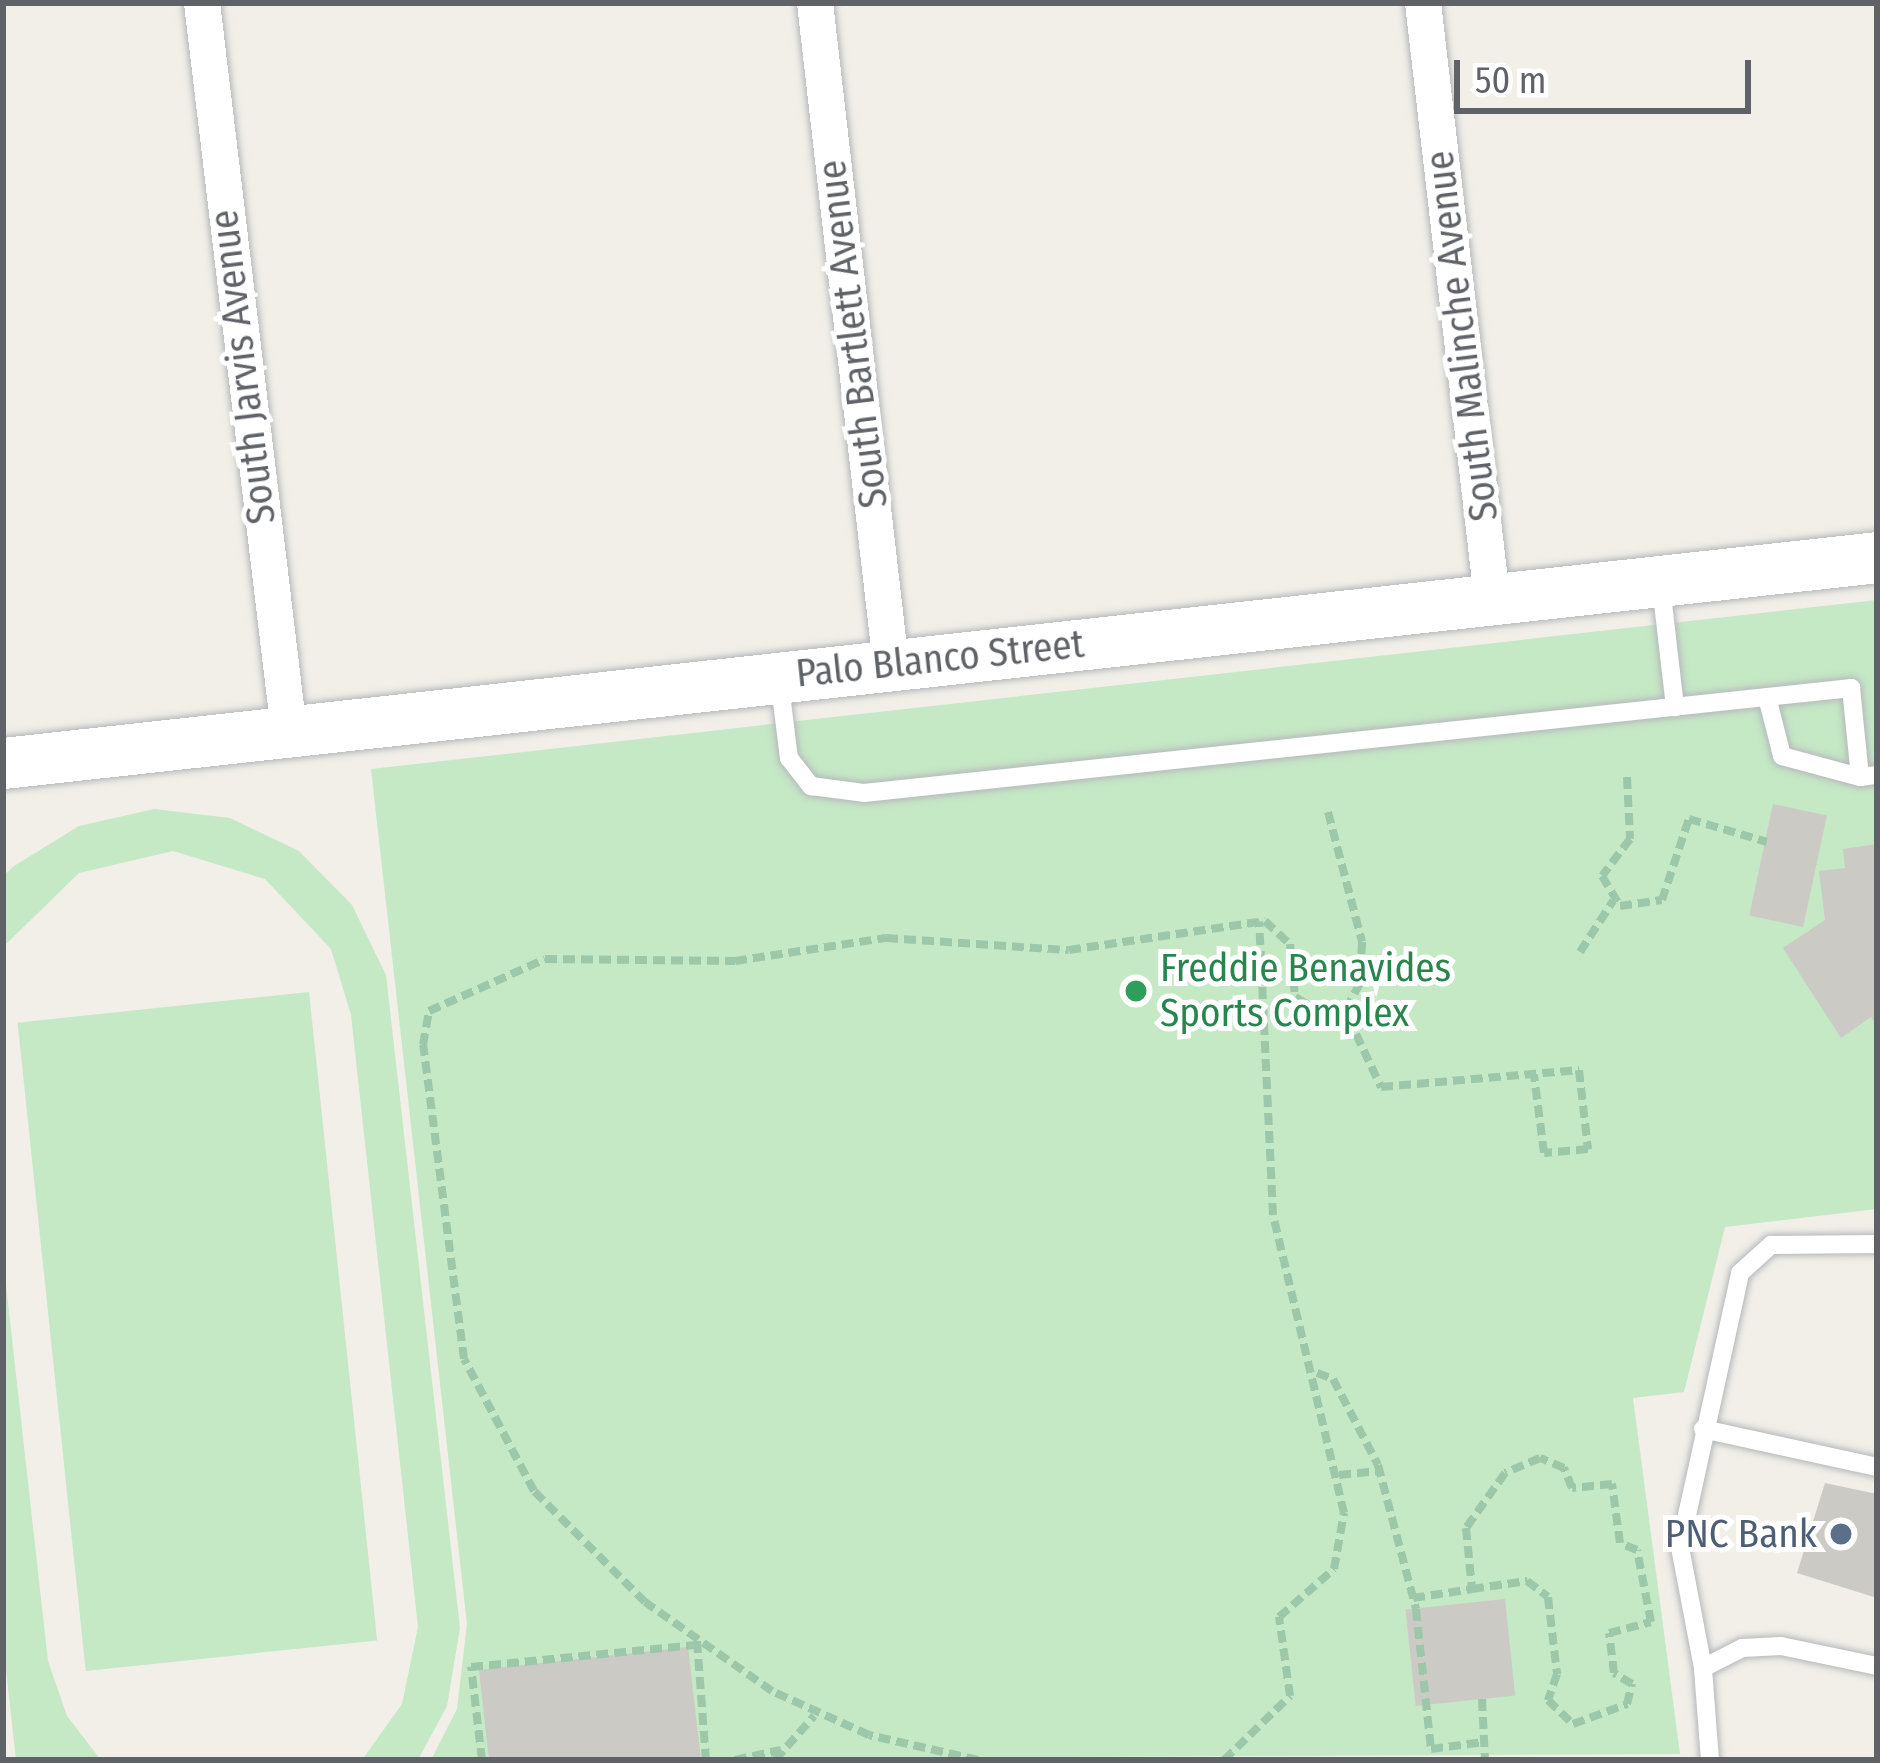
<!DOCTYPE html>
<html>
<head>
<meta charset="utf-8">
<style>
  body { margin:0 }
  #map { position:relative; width:1880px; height:1763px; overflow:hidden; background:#f1efe8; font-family:"Fira Sans Condensed",sans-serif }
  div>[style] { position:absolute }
  .green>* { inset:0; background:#c5e8c5; transform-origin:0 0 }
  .building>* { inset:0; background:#cccac5; transform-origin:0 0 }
  .path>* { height:8px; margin-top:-4px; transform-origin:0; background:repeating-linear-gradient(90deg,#9cc7a9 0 12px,transparent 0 18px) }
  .roads { filter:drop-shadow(0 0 3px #b5b8bc) drop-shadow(0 0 3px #b5b8bc) }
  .lane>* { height:18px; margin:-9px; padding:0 9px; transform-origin:9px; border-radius:9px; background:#fff }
  .street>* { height:36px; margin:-18px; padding:0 18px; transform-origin:18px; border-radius:18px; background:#fff }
  .secondary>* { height:51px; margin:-25.5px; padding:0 25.5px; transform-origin:25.5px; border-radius:25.5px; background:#fff }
  .dots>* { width:33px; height:33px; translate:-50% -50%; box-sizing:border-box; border:6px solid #fff; border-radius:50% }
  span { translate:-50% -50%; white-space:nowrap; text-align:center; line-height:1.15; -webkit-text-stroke:10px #fff; paint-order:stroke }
  .street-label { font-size:39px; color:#5f6368 }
  .leisure-label { font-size:39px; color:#27864d }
  .left { translate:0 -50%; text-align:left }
  .service-label { font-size:39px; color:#4e5e75 }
  .right { translate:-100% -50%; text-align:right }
  .frame { position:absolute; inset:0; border:6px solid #5f6368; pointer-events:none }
  .scale { position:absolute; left:1454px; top:60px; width:297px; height:54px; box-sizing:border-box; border:6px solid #5f6368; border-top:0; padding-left:15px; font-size:36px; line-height:42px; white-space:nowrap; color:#5f6368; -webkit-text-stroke:9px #fff; paint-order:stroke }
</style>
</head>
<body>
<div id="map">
  <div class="green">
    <i style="clip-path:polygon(1877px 600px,1877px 1209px,1725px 1227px,1684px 1392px,1633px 1398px,1680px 1754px,431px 1760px,457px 1709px,467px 1624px,371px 769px)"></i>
    <i style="clip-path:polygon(154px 809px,230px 818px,299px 851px,352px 905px,386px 975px,460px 1628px,447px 1706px,418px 1760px,362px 1760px,402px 1704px,418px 1627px,351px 1015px,331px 949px,265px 879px,173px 851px,79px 873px,3px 947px,3px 876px,14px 866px,79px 826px)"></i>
    <i style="left:309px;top:992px;width:652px;height:293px;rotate:84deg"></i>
    <i style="clip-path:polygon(3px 1258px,48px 1661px,67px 1716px,101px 1760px,16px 1760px,3px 1642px)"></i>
  </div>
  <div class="building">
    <i style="left:1773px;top:804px;width:55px;height:114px;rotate:12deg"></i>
    <i style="clip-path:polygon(1877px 844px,1877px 1027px,1871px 1017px,1841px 1038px,1783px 948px,1825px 920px,1819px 871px,1845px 868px,1843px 849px)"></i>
    <i style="clip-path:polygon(1825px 1483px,1877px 1494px,1877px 1598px,1797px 1573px)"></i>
    <i style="left:1505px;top:1599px;width:97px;height:100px;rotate:84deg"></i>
    <i style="clip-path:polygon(688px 1647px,701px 1760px,489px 1760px,479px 1670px)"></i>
  </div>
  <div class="path">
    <i style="left:1627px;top:777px;width:62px;rotate:87.2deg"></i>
    <i style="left:1630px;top:839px;width:46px;rotate:127.1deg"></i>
    <i style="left:1602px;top:876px;width:35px;rotate:59deg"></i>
    <i style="left:1620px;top:906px;width:42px;rotate:-8.1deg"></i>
    <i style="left:1662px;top:900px;width:85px;rotate:-71.6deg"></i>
    <i style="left:1689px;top:819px;width:81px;rotate:16.4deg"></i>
    <i style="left:1328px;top:812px;width:134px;rotate:75.3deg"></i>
    <i style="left:1362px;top:942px;width:41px;rotate:92.8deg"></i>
    <i style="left:1360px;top:983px;width:47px;rotate:118.2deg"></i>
    <i style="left:1580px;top:952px;width:61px;rotate:-57.1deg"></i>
    <i style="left:1317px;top:1373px;width:17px;rotate:21deg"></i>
    <i style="left:1333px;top:1379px;width:97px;rotate:62.4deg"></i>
    <i style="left:1378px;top:1465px;width:149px;rotate:75.2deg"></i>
    <i style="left:1416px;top:1609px;width:141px;rotate:83.9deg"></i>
    <i style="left:1431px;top:1749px;width:53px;rotate:-7.5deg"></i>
    <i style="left:1339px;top:1475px;width:40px;rotate:-5.7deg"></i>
    <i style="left:1413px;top:1598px;width:60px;rotate:-8.7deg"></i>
    <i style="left:1472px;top:1589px;width:56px;rotate:-8.3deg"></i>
    <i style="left:1527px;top:1581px;width:26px;rotate:37deg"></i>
    <i style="left:1548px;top:1597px;width:78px;rotate:83.3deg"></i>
    <i style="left:1557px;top:1674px;width:28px;rotate:109deg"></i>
    <i style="left:1548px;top:1700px;width:35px;rotate:44deg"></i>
    <i style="left:1573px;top:1724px;width:58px;rotate:-20.3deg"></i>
    <i style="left:1627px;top:1704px;width:21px;rotate:-76deg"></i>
    <i style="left:1632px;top:1684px;width:21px;rotate:-149deg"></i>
    <i style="left:1614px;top:1673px;width:40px;rotate:-97.1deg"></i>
    <i style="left:1609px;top:1633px;width:43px;rotate:-14.7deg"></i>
    <i style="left:1651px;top:1622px;width:73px;rotate:-101deg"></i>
    <i style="left:1637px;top:1550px;width:18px;rotate:-158deg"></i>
    <i style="left:1620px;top:1543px;width:60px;rotate:-97.7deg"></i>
    <i style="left:1612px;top:1484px;width:40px;rotate:174.3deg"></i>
    <i style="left:1572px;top:1488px;width:22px;rotate:-112deg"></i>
    <i style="left:1564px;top:1468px;width:26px;rotate:-157deg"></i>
    <i style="left:1540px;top:1458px;width:38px;rotate:157deg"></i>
    <i style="left:1505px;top:1473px;width:67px;rotate:125.3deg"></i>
    <i style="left:1466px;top:1528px;width:61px;rotate:84.4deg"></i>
    <i style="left:697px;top:1641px;width:119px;rotate:85.7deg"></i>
    <i style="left:1482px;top:1699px;width:61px;rotate:87.2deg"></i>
    <i style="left:482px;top:1760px;width:94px;rotate:-96.7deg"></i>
    <i style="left:471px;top:1667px;width:224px;rotate:-5.6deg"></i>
    <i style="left:735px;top:1760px;width:47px;rotate:-12.3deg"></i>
    <i style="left:775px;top:1760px;width:59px;rotate:-48.4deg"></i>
    <i style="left:978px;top:1760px;width:112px;rotate:-167.1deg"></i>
    <i style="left:869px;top:1735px;width:107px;rotate:-155.6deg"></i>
    <i style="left:772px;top:1691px;width:155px;rotate:-145deg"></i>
    <i style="left:645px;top:1602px;width:157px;rotate:-135deg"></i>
    <i style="left:534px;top:1491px;width:149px;rotate:-117.9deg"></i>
    <i style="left:464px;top:1359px;width:317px;rotate:-97.4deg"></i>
    <i style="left:423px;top:1045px;width:35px;rotate:-80deg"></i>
    <i style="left:429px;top:1011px;width:127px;rotate:-24.1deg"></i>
    <i style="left:545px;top:959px;width:190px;rotate:0.6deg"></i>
    <i style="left:735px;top:961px;width:153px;rotate:-8.7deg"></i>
    <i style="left:886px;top:938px;width:183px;rotate:3.8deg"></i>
    <i style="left:1069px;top:950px;width:198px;rotate:-8.4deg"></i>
    <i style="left:1265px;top:921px;width:34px;rotate:43deg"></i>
    <i style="left:1290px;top:944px;width:53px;rotate:84.6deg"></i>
    <i style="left:1295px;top:997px;width:71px;rotate:31.2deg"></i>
    <i style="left:1356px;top:1034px;width:59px;rotate:64.7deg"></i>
    <i style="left:1381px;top:1087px;width:199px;rotate:-4.9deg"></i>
    <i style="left:1579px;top:1070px;width:80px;rotate:83.5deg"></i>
    <i style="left:1588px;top:1149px;width:44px;rotate:174.8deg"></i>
    <i style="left:1544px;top:1153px;width:79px;rotate:-97.3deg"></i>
    <i style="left:1224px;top:1760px;width:92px;rotate:-44.1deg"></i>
    <i style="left:1290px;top:1696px;width:80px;rotate:-97.9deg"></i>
    <i style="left:1279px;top:1617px;width:73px;rotate:-41.1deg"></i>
    <i style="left:1334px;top:1569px;width:57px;rotate:-79.9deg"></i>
    <i style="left:1344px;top:1513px;width:306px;rotate:-103.4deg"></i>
    <i style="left:1273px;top:1215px;width:294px;rotate:-92.7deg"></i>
  </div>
  <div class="roads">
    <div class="lane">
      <i style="left:1661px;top:586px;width:122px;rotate:83.4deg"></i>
      <i style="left:779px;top:678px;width:81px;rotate:82.9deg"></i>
      <i style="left:789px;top:758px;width:36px;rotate:52deg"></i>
      <i style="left:811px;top:786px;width:53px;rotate:7.5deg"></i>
      <i style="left:864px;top:793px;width:993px;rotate:-6.07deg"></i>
      <i style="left:1851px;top:688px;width:89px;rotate:84.2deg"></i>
      <i style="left:1860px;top:777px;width:17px;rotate:-7deg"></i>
      <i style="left:1767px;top:697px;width:61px;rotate:75.7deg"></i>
      <i style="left:1782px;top:756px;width:81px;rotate:15.1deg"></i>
      <i style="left:1703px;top:1429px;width:178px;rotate:12.3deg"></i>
      <i style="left:1703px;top:1668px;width:123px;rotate:-100.8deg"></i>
      <i style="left:1680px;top:1547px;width:280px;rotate:-77.6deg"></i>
      <i style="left:1740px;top:1273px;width:42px;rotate:-42.1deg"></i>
      <i style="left:1771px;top:1245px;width:106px;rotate:-0.5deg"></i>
      <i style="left:1710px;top:1760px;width:92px;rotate:-94.4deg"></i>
      <i style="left:1703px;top:1668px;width:44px;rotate:-27.1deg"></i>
      <i style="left:1742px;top:1648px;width:39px;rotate:-3deg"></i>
      <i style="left:1781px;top:1646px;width:98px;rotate:11.8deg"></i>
    </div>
    <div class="street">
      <i style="left:202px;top:3px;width:733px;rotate:83.19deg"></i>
      <i style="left:815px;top:3px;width:666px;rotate:83.45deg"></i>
      <i style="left:1423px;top:3px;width:599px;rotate:83.39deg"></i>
    </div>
    <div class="secondary">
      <i style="left:3px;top:763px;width:1885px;rotate:-6.27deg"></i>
    </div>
  </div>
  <div class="dots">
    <i style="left:1136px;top:991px;background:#2e9e5b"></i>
    <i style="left:1841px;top:1534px;background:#5c6f8a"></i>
  </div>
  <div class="street-label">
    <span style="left:853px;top:334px;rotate:-97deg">South Bartlett Avenue</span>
    <span style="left:1462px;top:336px;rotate:-97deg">South Malinche Avenue</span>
    <span style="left:243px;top:367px;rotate:-97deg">South Jarvis Avenue</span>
    <span style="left:940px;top:659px;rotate:-6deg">Palo Blanco Street</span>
  </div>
  <div class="leisure-label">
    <span class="left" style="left:1160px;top:991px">Freddie Benavides<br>Sports Complex</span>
  </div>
  <div class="service-label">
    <span class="right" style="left:1817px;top:1534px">PNC Bank</span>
  </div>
  <div class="frame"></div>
  <div class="scale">50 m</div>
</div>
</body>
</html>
